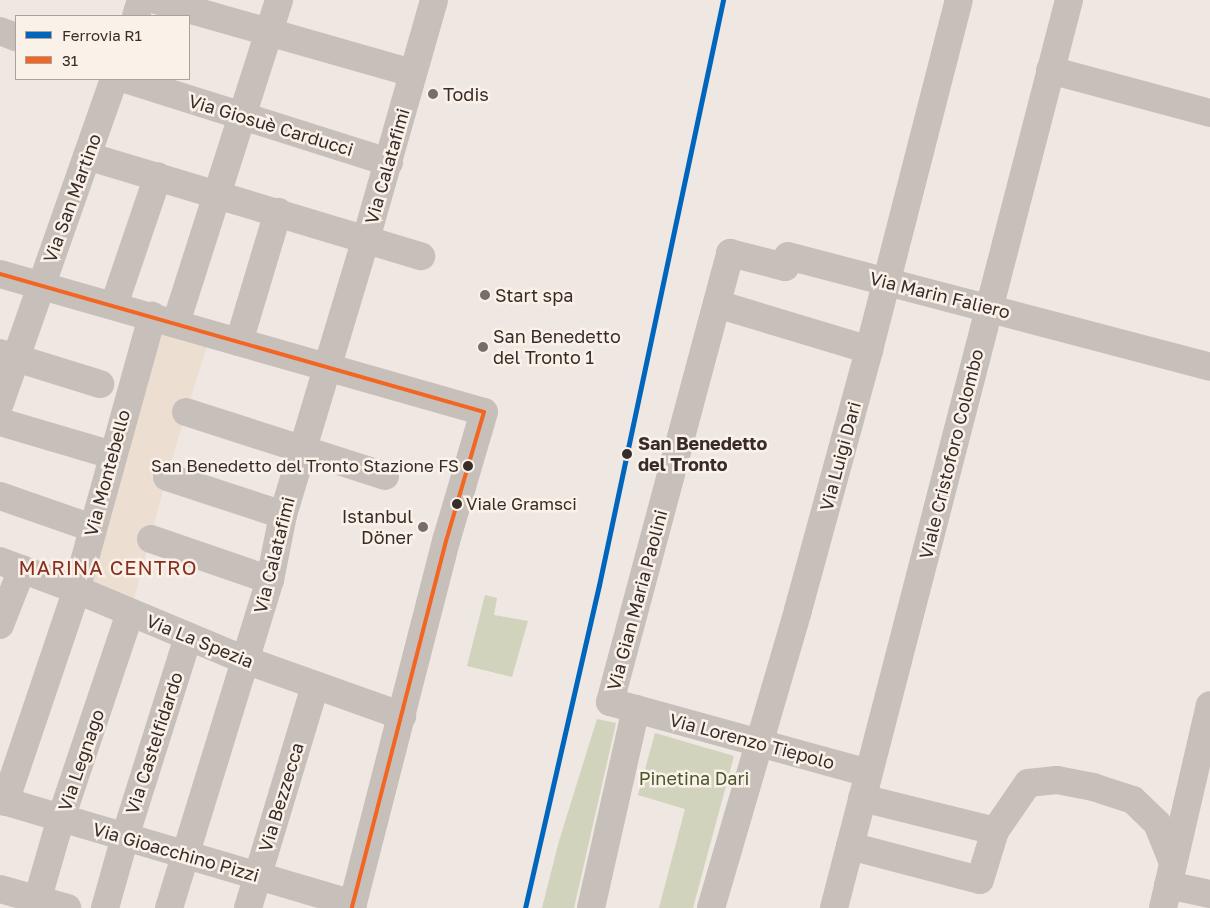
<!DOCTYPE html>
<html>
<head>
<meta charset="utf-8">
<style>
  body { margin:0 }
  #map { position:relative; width:1210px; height:908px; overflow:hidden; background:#eee7e2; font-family:"Golos Text",sans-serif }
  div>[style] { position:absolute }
  .green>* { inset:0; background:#d1d3bc }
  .plaza>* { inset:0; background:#ecded1 }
  .minor>* { height:28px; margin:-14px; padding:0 14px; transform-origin:14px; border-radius:14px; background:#c7bfba }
  .bus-1>* { height:4px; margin:-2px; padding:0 2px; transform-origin:2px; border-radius:2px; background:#f26522 }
  .rail-1>* { height:5px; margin:-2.5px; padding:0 2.5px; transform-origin:2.5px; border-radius:2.5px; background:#0065bd }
  .dots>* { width:14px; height:14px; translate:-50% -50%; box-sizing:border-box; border:2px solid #faf1e9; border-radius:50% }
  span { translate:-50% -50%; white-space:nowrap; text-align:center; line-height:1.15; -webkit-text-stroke:5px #faf1e9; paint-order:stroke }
  .bus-label { font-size:17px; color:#382c28 }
  .right { translate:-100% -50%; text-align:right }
  .left { translate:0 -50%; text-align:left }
  .poi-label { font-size:18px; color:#382c28 }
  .street-label { font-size:18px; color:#382c28 }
  .stop-label { font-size:18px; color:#382c28; font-weight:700 }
  .park-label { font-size:18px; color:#4a562c }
  .quarter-label { font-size:20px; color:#883020; letter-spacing:1px }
  .legend { position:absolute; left:15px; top:15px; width:175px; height:65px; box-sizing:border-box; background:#faf1e9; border:1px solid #aca29c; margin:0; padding:6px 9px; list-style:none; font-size:15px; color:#382c28 }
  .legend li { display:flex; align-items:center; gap:10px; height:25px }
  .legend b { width:25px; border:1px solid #aca29c }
</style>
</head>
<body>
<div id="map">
  <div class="green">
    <i style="clip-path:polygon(485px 595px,497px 598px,494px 615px,528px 621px,512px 677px,467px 666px)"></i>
    <i style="clip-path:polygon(597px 719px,616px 723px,574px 908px,542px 908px,559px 841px)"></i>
    <i style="clip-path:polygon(655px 733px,734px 756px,693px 908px,659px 908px,685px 809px,638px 795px)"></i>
  </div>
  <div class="plaza">
    <i style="clip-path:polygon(152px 316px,211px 333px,170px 465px,130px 613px,77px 581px)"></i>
  </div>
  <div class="minor">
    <i style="left:156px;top:0;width:266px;rotate:15.9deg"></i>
    <i style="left:136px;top:16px;width:17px;rotate:-73deg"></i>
    <i style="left:0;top:31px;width:17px;rotate:21deg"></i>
    <i style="left:1050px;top:70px;width:166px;rotate:15deg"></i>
    <i style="left:125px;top:79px;width:277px;rotate:17.5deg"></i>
    <i style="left:87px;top:156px;width:349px;rotate:16.7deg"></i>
    <i style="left:0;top:274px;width:503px;rotate:15.91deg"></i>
    <i style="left:484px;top:412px;width:134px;rotate:106.4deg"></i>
    <i style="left:446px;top:541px;width:379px;rotate:104.4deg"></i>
    <i style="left:717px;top:304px;width:159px;rotate:16.8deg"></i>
    <i style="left:114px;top:305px;width:136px;rotate:-71.2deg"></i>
    <i style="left:176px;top:323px;width:339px;rotate:-72.3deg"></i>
    <i style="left:239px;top:342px;width:136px;rotate:-73.3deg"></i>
    <i style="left:0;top:353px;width:105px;rotate:17.2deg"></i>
    <i style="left:0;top:403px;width:343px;rotate:-70.6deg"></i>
    <i style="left:186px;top:412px;width:209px;rotate:17.8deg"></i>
    <i style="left:0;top:422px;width:117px;rotate:16.4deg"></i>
    <i style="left:167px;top:477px;width:122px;rotate:18.1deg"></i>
    <i style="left:0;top:496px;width:97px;rotate:19.2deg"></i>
    <i style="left:151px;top:539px;width:126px;rotate:19deg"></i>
    <i style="left:0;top:561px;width:80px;rotate:20.5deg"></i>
    <i style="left:75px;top:589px;width:184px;rotate:22.7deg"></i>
    <i style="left:245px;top:660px;width:167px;rotate:19.6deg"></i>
    <i style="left:0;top:625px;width:60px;rotate:-68.6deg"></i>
    <i style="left:636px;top:709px;width:241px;rotate:15.4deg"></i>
    <i style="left:862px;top:798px;width:137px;rotate:13.9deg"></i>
    <i style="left:0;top:800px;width:368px;rotate:16.4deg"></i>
    <i style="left:5px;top:802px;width:215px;rotate:-71.3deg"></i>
    <i style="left:74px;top:598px;width:293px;rotate:-74.5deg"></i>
    <i style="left:850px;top:846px;width:134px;rotate:14.7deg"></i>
    <i style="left:980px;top:880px;width:51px;rotate:-73deg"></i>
    <i style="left:995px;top:831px;width:58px;rotate:-55.5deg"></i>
    <i style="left:1028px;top:783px;width:29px;rotate:-6deg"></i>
    <i style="left:1057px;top:780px;width:37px;rotate:11deg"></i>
    <i style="left:1093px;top:787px;width:42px;rotate:18deg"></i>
    <i style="left:1133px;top:800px;width:33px;rotate:44deg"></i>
    <i style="left:1157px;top:823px;width:43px;rotate:68.2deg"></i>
    <i style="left:1168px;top:885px;width:43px;rotate:12.1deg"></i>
    <i style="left:0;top:889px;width:70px;rotate:15.8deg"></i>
    <i style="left:35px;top:908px;width:94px;rotate:-73.9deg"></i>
    <i style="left:61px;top:818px;width:216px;rotate:-71.4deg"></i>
    <i style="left:105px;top:908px;width:74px;rotate:-74.3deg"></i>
    <i style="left:125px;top:837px;width:210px;rotate:-72.5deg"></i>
    <i style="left:169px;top:908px;width:343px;rotate:-72.9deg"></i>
    <i style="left:270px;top:580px;width:66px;rotate:-78.7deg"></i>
    <i style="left:283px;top:515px;width:288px;rotate:-73.3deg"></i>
    <i style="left:366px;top:239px;width:248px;rotate:-74.1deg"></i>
    <i style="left:248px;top:908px;width:232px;rotate:-73.2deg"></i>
    <i style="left:591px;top:908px;width:204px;rotate:-77.3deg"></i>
    <i style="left:636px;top:709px;width:27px;rotate:-165deg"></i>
    <i style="left:610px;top:702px;width:465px;rotate:-75deg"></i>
    <i style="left:730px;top:253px;width:57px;rotate:14.3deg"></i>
    <i style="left:785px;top:267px;width:11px;rotate:-75deg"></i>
    <i style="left:788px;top:256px;width:436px;rotate:14.7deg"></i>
    <i style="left:711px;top:908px;width:310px;rotate:-73.7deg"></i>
    <i style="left:798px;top:610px;width:270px;rotate:-74.7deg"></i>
    <i style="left:869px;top:350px;width:361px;rotate:-75.6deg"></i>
    <i style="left:834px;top:908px;width:938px;rotate:-75.49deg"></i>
    <i style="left:1163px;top:908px;width:208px;rotate:-77deg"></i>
  </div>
  <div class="bus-1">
    <i style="left:0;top:274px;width:503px;rotate:15.91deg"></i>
    <i style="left:484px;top:412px;width:134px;rotate:106.4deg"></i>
    <i style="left:446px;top:541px;width:379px;rotate:104.4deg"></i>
  </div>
  <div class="rail-1">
    <i style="left:525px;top:908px;width:331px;rotate:-77.1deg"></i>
    <i style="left:599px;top:585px;width:598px;rotate:-78.03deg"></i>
  </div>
  <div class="dots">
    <i style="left:433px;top:94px;background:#786d69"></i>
    <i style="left:485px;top:295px;background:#786d69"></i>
    <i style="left:483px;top:347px;background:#786d69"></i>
    <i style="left:627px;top:454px;background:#382c28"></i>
    <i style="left:468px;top:466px;background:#382c28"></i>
    <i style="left:457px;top:504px;background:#382c28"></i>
    <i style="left:423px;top:527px;background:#786d69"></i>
  </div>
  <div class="bus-label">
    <span class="right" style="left:459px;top:466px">San Benedetto del Tronto Stazione FS</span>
    <span class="left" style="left:466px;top:504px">Viale Gramsci</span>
  </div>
  <div class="poi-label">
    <span class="left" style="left:443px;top:94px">Todis</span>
    <span class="left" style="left:495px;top:295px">Start spa</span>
    <span class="left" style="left:493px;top:347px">San Benedetto<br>del Tronto 1</span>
    <span class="right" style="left:413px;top:527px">Istanbul<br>Döner</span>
  </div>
  <div class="street-label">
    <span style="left:271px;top:125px;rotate:17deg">Via Giosuè Carducci</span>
    <span style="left:387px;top:166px;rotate:-74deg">Via Calatafimi</span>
    <span style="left:72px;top:198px;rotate:-70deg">Via San Martino</span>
    <span style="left:940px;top:295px;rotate:14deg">Via Marin Faliero</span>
    <span style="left:951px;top:454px;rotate:-76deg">Viale Cristoforo Colombo</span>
    <span style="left:840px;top:456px;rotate:-75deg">Via Luigi Dari</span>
    <span style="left:107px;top:473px;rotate:-75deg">Via Montebello</span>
    <span style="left:274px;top:555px;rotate:-76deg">Via Calatafimi</span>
    <span style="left:637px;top:600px;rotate:-75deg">Via Gian Maria Paolini</span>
    <span style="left:200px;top:641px;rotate:22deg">Via La Spezia</span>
    <span style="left:752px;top:741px;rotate:15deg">Via Lorenzo Tiepolo</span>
    <span style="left:154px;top:743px;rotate:-72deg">Via Castelfidardo</span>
    <span style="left:81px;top:760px;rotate:-71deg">Via Legnago</span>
    <span style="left:281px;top:797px;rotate:-73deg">Via Bezzecca</span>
    <span style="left:176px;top:852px;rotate:16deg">Via Gioacchino Pizzi</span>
  </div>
  <div class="stop-label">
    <span class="left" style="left:638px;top:454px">San Benedetto<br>del Tronto</span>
  </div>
  <div class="park-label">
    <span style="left:694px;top:778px">Pinetina Dari</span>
  </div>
  <div class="quarter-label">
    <span style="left:108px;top:567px">MARINA CENTRO</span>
  </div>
  <ul class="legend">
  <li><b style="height:6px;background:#0065bd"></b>Ferrovia R1</li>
  <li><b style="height:6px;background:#f26522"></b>31</li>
  </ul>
</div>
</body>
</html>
